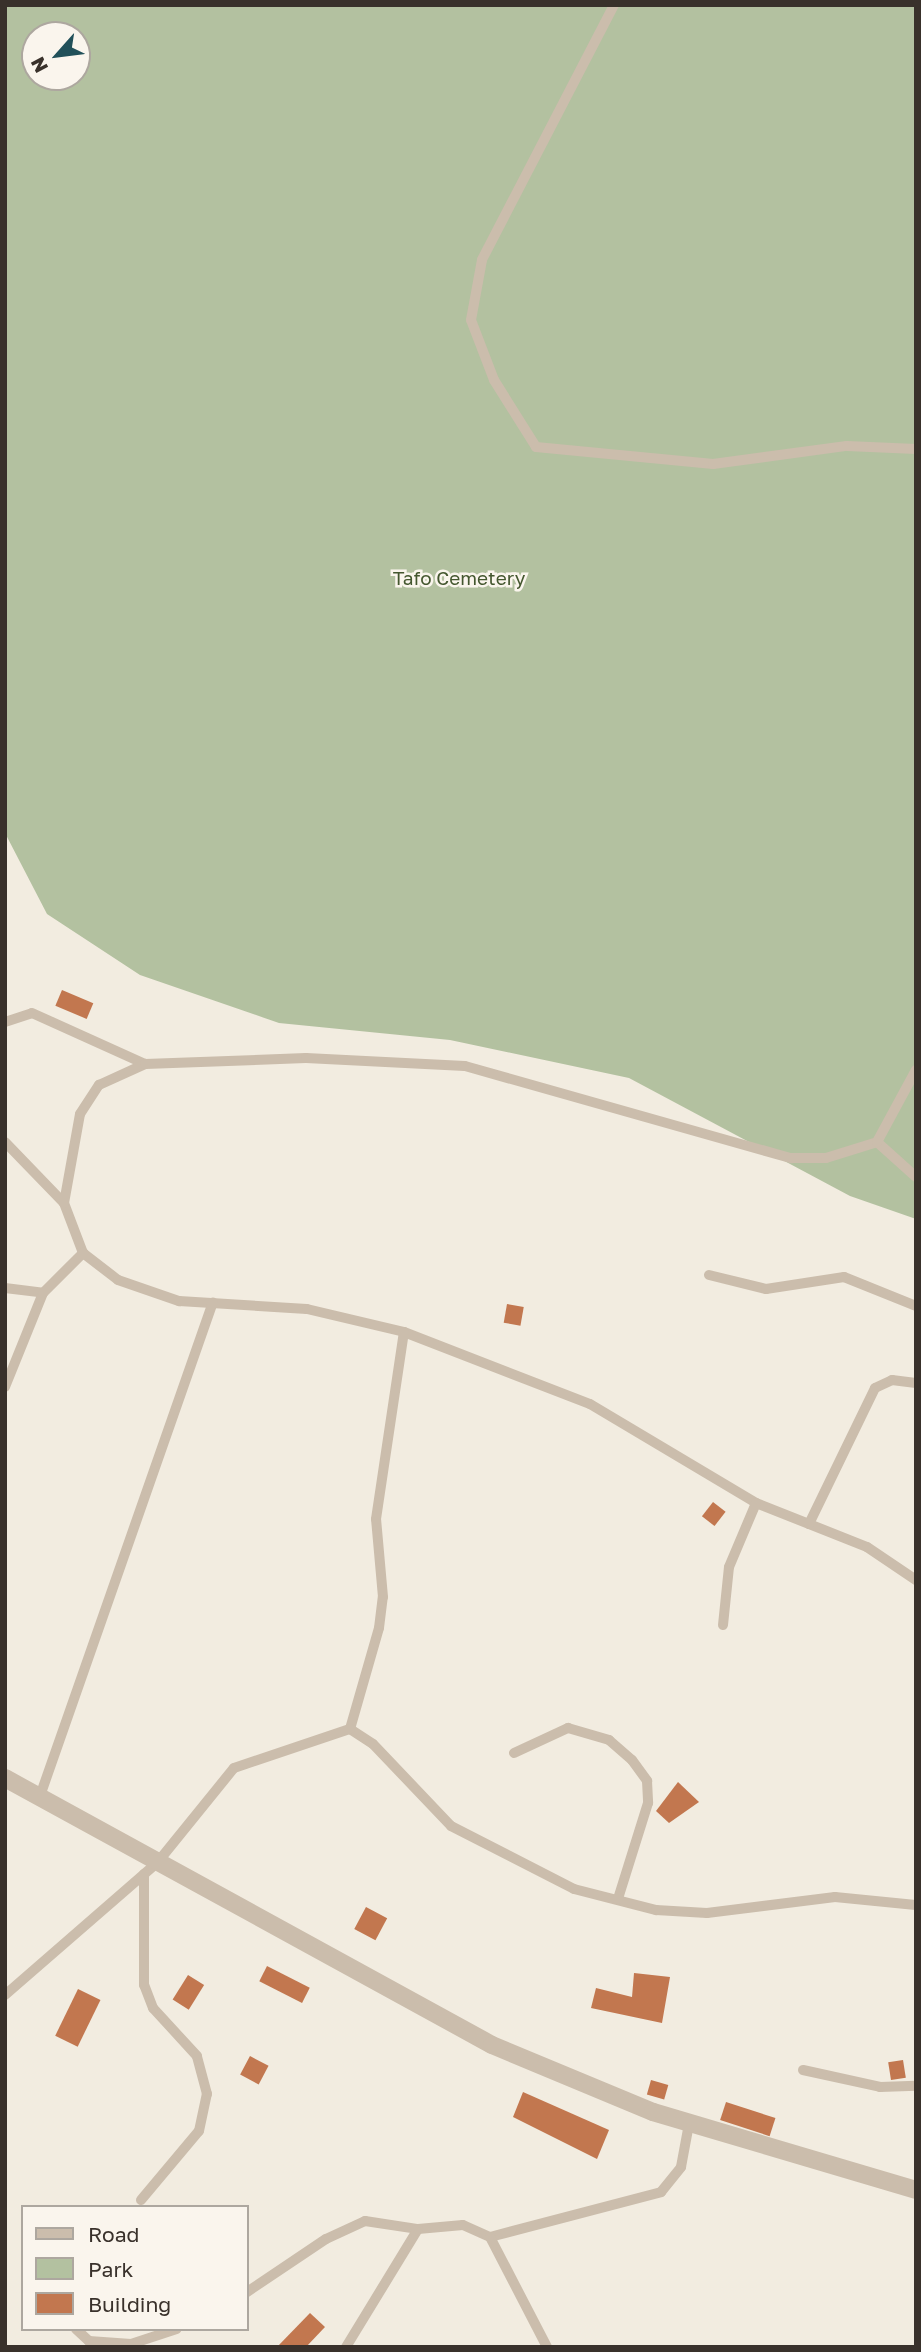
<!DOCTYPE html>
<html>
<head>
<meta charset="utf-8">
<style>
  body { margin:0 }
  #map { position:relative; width:921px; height:2352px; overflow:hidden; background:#f2ece0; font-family:"Golos Text",sans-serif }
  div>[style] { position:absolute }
  .green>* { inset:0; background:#b3c1a0 }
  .building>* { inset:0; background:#c2774f; transform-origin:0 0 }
  .lane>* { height:10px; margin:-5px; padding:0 5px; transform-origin:5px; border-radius:5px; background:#cbbdac }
  .street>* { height:18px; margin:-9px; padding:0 9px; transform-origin:9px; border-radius:9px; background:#cbbdac }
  span { translate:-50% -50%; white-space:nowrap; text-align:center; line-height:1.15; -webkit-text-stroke:5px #faf5ed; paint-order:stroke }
  .park-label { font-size:19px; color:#44572f }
  .frame { position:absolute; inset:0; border:7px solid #39312b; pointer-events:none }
  .legend { position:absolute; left:21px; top:2205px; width:228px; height:126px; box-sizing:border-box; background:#faf5ed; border:2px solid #ada79f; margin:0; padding:9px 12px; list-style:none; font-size:21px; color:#39312b }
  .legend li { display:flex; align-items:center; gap:14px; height:35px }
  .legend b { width:35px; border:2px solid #ada79f }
  .north { position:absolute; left:21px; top:21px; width:70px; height:70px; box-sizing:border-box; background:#faf5ed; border:2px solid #ada79f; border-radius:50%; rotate:242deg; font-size:19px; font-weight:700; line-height:28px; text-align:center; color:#39312b }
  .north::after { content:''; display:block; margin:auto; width:24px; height:32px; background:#215059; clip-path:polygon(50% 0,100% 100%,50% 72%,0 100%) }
</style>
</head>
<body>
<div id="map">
  <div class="green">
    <i style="clip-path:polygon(evenodd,5px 5px,916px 5px,916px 1219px,850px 1196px,629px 1078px,450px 1040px,279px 1023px,140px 975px,47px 914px,5px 833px,5px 5px,35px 35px,77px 35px,77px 77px,35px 77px,35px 35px)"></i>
  </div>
  <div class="building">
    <i style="left:62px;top:990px;width:34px;height:17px;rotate:23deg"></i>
    <i style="left:507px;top:1304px;width:17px;height:19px;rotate:10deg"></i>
    <i style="left:713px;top:1502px;width:16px;height:18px;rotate:38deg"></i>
    <i style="clip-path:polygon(678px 1782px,699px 1802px,669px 1823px,656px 1811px)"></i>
    <i style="left:366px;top:1907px;width:24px;height:25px;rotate:28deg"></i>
    <i style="left:267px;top:1966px;width:48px;height:17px;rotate:27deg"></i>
    <i style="clip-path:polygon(634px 1973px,670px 1977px,662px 2023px,591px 2008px,596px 1988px,632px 1997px)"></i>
    <i style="left:188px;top:1975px;width:19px;height:29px;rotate:32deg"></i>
    <i style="left:78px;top:1989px;width:25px;height:52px;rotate:26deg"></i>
    <i style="left:250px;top:2056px;width:21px;height:21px;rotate:28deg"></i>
    <i style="left:903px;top:2060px;width:18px;height:15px;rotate:81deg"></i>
    <i style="left:651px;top:2080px;width:18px;height:15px;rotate:16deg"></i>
    <i style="clip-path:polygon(523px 2092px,609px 2130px,597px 2159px,513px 2117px)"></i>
    <i style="left:726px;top:2102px;width:52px;height:19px;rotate:18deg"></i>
    <i style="clip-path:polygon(310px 2313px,325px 2327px,306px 2347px,277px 2347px)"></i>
  </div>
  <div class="lane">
    <i style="left:614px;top:5px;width:287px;rotate:117.4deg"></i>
    <i style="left:482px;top:260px;width:61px;rotate:100.4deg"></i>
    <i style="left:471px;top:320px;width:64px;rotate:69deg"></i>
    <i style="left:494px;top:380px;width:79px;rotate:57.9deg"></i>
    <i style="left:536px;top:447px;width:178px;rotate:5.5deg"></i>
    <i style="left:713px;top:464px;width:135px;rotate:-7.7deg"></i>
    <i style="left:847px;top:446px;width:69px;rotate:2.5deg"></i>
    <i style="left:5px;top:1022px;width:28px;rotate:-18deg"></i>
    <i style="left:32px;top:1013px;width:124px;rotate:24.3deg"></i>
    <i style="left:5px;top:1142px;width:85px;rotate:46deg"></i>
    <i style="left:64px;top:1203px;width:53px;rotate:69.2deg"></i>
    <i style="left:83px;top:1253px;width:44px;rotate:37.6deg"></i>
    <i style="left:118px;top:1280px;width:65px;rotate:19deg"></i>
    <i style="left:179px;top:1301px;width:128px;rotate:3.6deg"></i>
    <i style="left:307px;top:1309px;width:100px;rotate:13.3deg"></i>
    <i style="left:404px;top:1332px;width:199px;rotate:21.2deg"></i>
    <i style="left:590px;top:1404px;width:193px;rotate:30.8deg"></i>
    <i style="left:756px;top:1503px;width:119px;rotate:21.6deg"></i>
    <i style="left:867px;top:1547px;width:59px;rotate:34deg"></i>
    <i style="left:877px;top:1142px;width:52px;rotate:41.9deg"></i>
    <i style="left:64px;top:1203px;width:90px;rotate:-79.8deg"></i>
    <i style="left:80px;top:1114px;width:35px;rotate:-57deg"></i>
    <i style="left:99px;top:1085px;width:51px;rotate:-24.5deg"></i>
    <i style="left:145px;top:1064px;width:161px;rotate:-2.1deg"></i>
    <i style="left:306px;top:1058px;width:159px;rotate:2.9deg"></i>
    <i style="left:465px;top:1066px;width:339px;rotate:15.8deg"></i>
    <i style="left:791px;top:1158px;width:35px"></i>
    <i style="left:826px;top:1158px;width:53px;rotate:-17.4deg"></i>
    <i style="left:877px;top:1142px;width:82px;rotate:-61.6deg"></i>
    <i style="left:709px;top:1275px;width:59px;rotate:13.8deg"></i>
    <i style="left:766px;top:1289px;width:79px;rotate:-8.7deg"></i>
    <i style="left:844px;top:1277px;width:78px;rotate:21.9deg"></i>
    <i style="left:5px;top:1288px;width:38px;rotate:7deg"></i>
    <i style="left:5px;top:1387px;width:101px;rotate:-68deg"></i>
    <i style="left:43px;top:1293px;width:57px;rotate:-45deg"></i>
    <i style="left:809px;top:1524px;width:151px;rotate:-64.1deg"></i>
    <i style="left:875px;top:1388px;width:19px;rotate:-25deg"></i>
    <i style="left:892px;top:1380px;width:24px;rotate:7deg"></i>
    <i style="left:723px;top:1625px;width:58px;rotate:-84.1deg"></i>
    <i style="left:729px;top:1567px;width:69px;rotate:-67.1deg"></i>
    <i style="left:350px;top:1729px;width:27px;rotate:33deg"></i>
    <i style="left:373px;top:1744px;width:113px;rotate:46.4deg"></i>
    <i style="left:451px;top:1826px;width:138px;rotate:27.1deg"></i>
    <i style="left:574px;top:1889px;width:85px;rotate:14.4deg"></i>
    <i style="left:656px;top:1910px;width:51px;rotate:3.4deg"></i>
    <i style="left:707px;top:1913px;width:129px;rotate:-7.1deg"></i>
    <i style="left:835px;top:1897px;width:81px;rotate:5.6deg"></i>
    <i style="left:350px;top:1729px;width:105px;rotate:-74deg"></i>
    <i style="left:379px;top:1628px;width:31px;rotate:-83deg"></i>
    <i style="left:383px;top:1597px;width:78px;rotate:-95.1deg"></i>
    <i style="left:376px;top:1519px;width:189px;rotate:-81.5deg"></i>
    <i style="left:514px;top:1753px;width:60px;rotate:-24.8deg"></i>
    <i style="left:568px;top:1728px;width:43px;rotate:16.3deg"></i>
    <i style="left:609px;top:1740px;width:30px;rotate:41deg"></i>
    <i style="left:632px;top:1760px;width:26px;rotate:54deg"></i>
    <i style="left:647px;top:1781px;width:22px;rotate:87deg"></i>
    <i style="left:648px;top:1803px;width:101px;rotate:107.4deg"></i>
    <i style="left:40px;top:1796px;width:523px;rotate:-70.7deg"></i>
    <i style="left:5px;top:1995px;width:201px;rotate:-41deg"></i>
    <i style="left:157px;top:1863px;width:122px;rotate:-51deg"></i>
    <i style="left:234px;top:1768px;width:122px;rotate:-18.6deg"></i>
    <i style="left:803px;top:2070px;width:79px;rotate:12.4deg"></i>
    <i style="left:880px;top:2087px;width:36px;rotate:-2deg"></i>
    <i style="left:141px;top:2200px;width:90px;rotate:-50deg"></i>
    <i style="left:199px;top:2131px;width:38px;rotate:-78deg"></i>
    <i style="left:207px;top:2094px;width:39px;rotate:-105deg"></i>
    <i style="left:197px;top:2056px;width:65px;rotate:-132.5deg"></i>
    <i style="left:153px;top:2008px;width:25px;rotate:-111deg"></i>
    <i style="left:144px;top:1985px;width:111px;rotate:-90deg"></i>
    <i style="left:490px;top:2237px;width:177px;rotate:-14.7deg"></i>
    <i style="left:661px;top:2192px;width:32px;rotate:-51deg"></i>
    <i style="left:681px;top:2167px;width:44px;rotate:-79.5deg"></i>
    <i style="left:247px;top:2292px;width:95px;rotate:-33.9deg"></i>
    <i style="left:326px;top:2239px;width:43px;rotate:-24.8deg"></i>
    <i style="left:365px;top:2221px;width:54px;rotate:8.6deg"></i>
    <i style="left:418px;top:2229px;width:45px;rotate:-5.1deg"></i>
    <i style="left:463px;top:2225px;width:30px;rotate:24deg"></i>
    <i style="left:490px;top:2237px;width:124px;rotate:62.6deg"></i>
    <i style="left:76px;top:2329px;width:18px;rotate:43deg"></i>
    <i style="left:89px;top:2341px;width:42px;rotate:4.1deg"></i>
    <i style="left:131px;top:2344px;width:48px;rotate:-18.1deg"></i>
    <i style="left:346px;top:2347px;width:138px;rotate:-58.6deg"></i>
  </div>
  <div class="street">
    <i style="left:5px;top:1778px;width:555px;rotate:28.73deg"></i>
    <i style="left:492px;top:2045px;width:174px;rotate:22.6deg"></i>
    <i style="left:653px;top:2112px;width:274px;rotate:16.5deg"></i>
  </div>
  <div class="park-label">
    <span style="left:459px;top:578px">Tafo Cemetery</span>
  </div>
  <div class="frame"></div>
  <ul class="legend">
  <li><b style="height:9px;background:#cbbdac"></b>Road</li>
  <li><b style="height:19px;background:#b3c1a0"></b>Park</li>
  <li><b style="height:19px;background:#c2774f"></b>Building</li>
  </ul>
  <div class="north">N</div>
</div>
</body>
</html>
